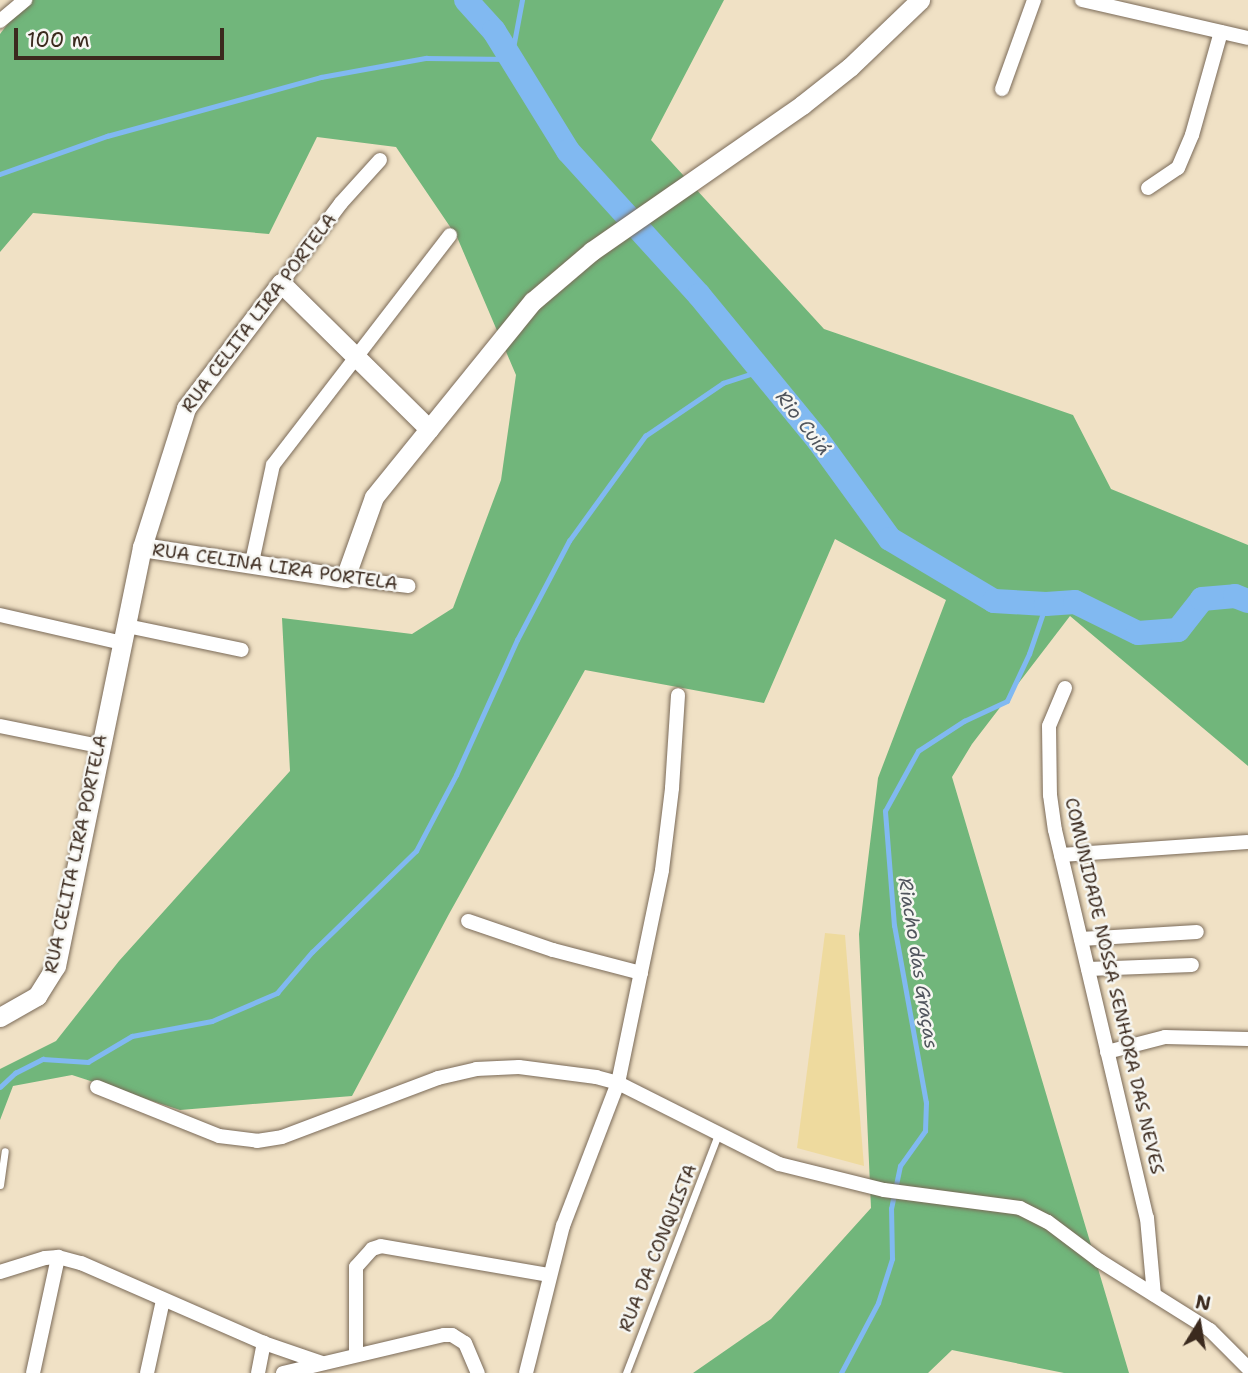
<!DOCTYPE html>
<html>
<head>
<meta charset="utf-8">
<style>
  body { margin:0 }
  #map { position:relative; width:1248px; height:1373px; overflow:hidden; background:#f0e1c5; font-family:"Shantell Sans",sans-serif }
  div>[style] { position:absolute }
  .forest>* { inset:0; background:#71b67b }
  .sand>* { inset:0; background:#eeda9e }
  .stream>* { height:4.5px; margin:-2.25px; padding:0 2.25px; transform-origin:2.25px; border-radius:2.25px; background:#81b9f1 }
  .river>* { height:24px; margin:-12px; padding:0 12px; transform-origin:12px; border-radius:12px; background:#81b9f1 }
  .roads { filter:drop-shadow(0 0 2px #7a6a58) drop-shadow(0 0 2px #7a6a58) }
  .lane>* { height:7px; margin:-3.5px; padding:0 3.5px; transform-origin:3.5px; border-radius:3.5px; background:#fff }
  .street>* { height:14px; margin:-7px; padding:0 7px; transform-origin:7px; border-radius:7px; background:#fff }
  .secondary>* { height:19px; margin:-9.5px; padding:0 9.5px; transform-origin:9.5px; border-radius:9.5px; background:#fff }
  span { translate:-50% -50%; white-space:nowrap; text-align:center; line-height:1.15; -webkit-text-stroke:5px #f6f6f2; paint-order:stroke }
  .street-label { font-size:18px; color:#3b2a1e }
  .water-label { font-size:19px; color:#50555d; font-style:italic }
  .north { position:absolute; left:1164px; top:1289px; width:70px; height:70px; -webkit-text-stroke:5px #f6f6f2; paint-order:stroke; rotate:11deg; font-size:19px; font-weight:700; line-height:28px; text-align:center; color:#3b2a1e }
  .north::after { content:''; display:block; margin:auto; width:24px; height:32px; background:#3b2a1e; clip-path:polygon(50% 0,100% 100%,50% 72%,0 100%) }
  .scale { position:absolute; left:14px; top:28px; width:210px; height:32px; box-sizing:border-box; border:4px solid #3b2a1e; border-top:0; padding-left:9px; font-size:21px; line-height:24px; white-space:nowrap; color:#3b2a1e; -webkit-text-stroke:5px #f6f6f2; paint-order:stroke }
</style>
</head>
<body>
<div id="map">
  <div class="forest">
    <i style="clip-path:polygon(26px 0,724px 0,651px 140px,824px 329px,1073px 415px,1111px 489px,1248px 545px,1248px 766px,1070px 616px,972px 744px,952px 777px,1129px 1373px,1064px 1373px,952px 1350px,928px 1373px,693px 1373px,771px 1319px,871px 1208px,859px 934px,878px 778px,946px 600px,835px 539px,764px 703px,585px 670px,449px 914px,352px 1096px,180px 1110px,72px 1075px,13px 1086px,0 1120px,0 1069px,56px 1041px,119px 961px,290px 771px,282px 618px,412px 634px,453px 608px,501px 480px,516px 375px,457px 237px,396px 147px,317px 137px,269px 234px,33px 213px,0 252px,0 34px)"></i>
  </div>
  <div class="sand">
    <i style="clip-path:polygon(825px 933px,845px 935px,864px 1166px,797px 1148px)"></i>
  </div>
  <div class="stream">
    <i style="left:0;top:174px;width:114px;rotate:-19.6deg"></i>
    <i style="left:107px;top:136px;width:222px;rotate:-15.4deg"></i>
    <i style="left:321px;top:77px;width:107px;rotate:-10.3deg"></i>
    <i style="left:426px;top:58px;width:85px;rotate:0.7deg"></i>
    <i style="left:511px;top:59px;width:60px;rotate:-79.4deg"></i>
    <i style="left:0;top:1087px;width:21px;rotate:-43deg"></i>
    <i style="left:15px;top:1073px;width:31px;rotate:-27deg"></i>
    <i style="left:43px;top:1059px;width:45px;rotate:3.8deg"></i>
    <i style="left:88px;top:1062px;width:51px;rotate:-30.6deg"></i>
    <i style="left:132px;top:1036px;width:81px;rotate:-10.6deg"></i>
    <i style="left:212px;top:1021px;width:71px;rotate:-23.3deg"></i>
    <i style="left:277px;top:993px;width:54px;rotate:-49.5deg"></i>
    <i style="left:312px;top:952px;width:145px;rotate:-44.2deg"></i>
    <i style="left:416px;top:851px;width:86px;rotate:-62.2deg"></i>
    <i style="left:456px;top:775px;width:148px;rotate:-65.7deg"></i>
    <i style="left:517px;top:640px;width:112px;rotate:-62.3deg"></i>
    <i style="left:569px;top:541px;width:130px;rotate:-54.1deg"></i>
    <i style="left:645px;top:436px;width:94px;rotate:-34.2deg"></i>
    <i style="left:723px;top:383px;width:40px;rotate:-18deg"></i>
    <i style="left:841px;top:1373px;width:79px;rotate:-62.1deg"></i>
    <i style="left:878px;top:1303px;width:46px;rotate:-72.3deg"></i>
    <i style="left:892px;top:1259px;width:50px;rotate:-91.1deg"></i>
    <i style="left:891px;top:1209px;width:44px;rotate:-78.2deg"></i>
    <i style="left:900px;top:1166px;width:43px;rotate:-54.5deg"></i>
    <i style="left:925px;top:1131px;width:28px;rotate:-88deg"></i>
    <i style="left:926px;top:1103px;width:180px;rotate:-100.2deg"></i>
    <i style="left:894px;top:926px;width:115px;rotate:-94.5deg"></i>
    <i style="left:885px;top:811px;width:68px;rotate:-61.2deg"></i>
    <i style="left:918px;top:751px;width:55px;rotate:-33.1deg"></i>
    <i style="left:964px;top:721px;width:47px;rotate:-24.9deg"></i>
    <i style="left:1007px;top:701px;width:52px;rotate:-64.9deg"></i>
    <i style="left:1029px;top:654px;width:53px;rotate:-71.2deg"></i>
  </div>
  <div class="river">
    <i style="left:466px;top:0;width:42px;rotate:47.9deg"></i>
    <i style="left:494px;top:31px;width:141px;rotate:58.3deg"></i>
    <i style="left:568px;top:151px;width:195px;rotate:47.7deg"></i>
    <i style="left:699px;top:295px;width:188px;rotate:50.6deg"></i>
    <i style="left:818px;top:440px;width:122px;rotate:54deg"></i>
    <i style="left:890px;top:539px;width:121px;rotate:30.8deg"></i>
    <i style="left:994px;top:601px;width:52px;rotate:3.3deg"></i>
    <i style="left:1046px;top:604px;width:29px;rotate:-4deg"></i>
    <i style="left:1075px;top:602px;width:70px;rotate:26.2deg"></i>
    <i style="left:1138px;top:633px;width:40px;rotate:-4.3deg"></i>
    <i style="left:1178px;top:630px;width:39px;rotate:-52deg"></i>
    <i style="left:1202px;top:599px;width:33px;rotate:-5deg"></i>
    <i style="left:1235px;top:596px;width:14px;rotate:21deg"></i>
  </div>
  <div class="roads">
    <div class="lane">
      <i style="left:0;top:1185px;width:34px;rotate:-82deg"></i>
      <i style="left:626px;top:1373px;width:255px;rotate:-68.9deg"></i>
    </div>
    <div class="street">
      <i style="left:1082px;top:0;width:170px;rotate:12.9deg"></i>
      <i style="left:0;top:21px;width:33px;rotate:-40deg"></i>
      <i style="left:1002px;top:89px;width:95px;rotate:-70.2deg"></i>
      <i style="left:1148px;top:188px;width:36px;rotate:-34deg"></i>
      <i style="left:1178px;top:168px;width:36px;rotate:-67deg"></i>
      <i style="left:1192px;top:135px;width:107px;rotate:-74.3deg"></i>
      <i style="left:281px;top:283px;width:100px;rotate:-53.1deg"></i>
      <i style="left:341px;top:203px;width:58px;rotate:-47.8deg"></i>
      <i style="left:252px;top:562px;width:99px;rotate:-77.8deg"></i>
      <i style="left:273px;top:465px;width:290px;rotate:-52.4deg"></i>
      <i style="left:345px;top:578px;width:64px;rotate:7.2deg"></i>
      <i style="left:0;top:615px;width:125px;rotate:12.9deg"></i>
      <i style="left:127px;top:626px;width:117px;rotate:11.8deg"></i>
      <i style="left:1065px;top:688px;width:41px;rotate:112.8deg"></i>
      <i style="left:1049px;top:726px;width:69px;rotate:89.2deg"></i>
      <i style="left:1050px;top:795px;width:35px;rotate:82deg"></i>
      <i style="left:1055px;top:830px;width:399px;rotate:76.7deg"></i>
      <i style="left:1147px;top:1218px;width:77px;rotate:84.8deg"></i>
      <i style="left:0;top:726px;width:101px;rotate:11.4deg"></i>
      <i style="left:1061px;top:855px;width:187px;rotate:-4deg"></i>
      <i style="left:468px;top:921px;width:90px;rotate:18.8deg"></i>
      <i style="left:553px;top:950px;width:91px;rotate:14.6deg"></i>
      <i style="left:1081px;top:939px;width:116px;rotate:-3.5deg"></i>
      <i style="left:1088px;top:969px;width:104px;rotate:-2.2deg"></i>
      <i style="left:1107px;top:1052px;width:60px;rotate:-14.5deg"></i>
      <i style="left:1165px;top:1037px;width:83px;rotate:1.4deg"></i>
      <i style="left:97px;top:1087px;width:131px;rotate:21.9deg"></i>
      <i style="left:219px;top:1136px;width:38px;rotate:7deg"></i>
      <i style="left:257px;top:1141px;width:25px;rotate:-9deg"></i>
      <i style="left:282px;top:1137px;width:167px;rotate:-20.7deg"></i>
      <i style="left:438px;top:1078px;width:39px;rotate:-13deg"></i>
      <i style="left:476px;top:1069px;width:43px;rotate:-2.7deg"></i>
      <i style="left:519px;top:1067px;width:78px;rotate:7.4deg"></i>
      <i style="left:596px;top:1077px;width:23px;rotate:15deg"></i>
      <i style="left:618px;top:1083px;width:180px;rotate:26.7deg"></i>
      <i style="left:779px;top:1164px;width:108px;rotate:13.9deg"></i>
      <i style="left:884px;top:1190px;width:137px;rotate:7.5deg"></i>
      <i style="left:1020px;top:1208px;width:31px;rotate:27deg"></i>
      <i style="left:1048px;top:1222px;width:65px;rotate:36.9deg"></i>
      <i style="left:1100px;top:1261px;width:130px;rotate:32.1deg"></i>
      <i style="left:1210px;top:1330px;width:54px;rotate:45deg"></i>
      <i style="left:0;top:1272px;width:47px;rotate:-17.3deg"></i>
      <i style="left:45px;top:1258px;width:13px;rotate:-4deg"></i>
      <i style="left:58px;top:1257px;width:24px;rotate:15deg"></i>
      <i style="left:81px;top:1263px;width:200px;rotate:23.6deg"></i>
      <i style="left:264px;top:1343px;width:61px;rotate:19deg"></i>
      <i style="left:356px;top:1355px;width:88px;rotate:-90deg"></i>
      <i style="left:356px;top:1267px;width:24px;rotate:-48deg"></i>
      <i style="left:372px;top:1249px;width:9px;rotate:-18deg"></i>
      <i style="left:381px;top:1246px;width:170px;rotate:9.8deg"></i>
      <i style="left:33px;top:1373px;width:119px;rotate:-77.8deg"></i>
      <i style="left:147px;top:1373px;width:75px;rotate:-77.6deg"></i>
      <i style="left:258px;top:1373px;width:31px;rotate:-79deg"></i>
      <i style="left:283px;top:1373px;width:165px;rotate:-13.3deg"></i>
      <i style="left:444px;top:1335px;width:8px"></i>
      <i style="left:452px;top:1335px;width:15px;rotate:32deg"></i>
      <i style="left:465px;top:1343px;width:33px;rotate:67deg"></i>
      <i style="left:526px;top:1373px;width:152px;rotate:-75.9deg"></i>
      <i style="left:563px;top:1226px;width:153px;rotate:-69deg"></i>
      <i style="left:618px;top:1083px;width:217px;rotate:-78.3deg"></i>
      <i style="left:662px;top:870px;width:83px;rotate:-83deg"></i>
      <i style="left:672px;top:788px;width:93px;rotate:-86.3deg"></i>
    </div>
    <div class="secondary">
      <i style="left:142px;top:547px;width:205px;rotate:8.7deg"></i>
      <i style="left:345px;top:578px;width:86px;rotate:-70.3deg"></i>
      <i style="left:374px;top:497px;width:252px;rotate:-51deg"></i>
      <i style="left:533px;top:301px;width:77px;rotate:-40.3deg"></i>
      <i style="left:592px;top:251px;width:256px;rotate:-34.8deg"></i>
      <i style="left:802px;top:105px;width:61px;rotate:-38.4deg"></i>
      <i style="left:850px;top:67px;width:97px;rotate:-43.7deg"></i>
      <i style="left:0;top:1017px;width:43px;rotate:-29.6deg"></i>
      <i style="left:37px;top:996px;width:36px;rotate:-58deg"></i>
      <i style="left:56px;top:966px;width:428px;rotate:-78.4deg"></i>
      <i style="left:142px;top:547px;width:146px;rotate:-72.4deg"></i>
      <i style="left:186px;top:408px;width:157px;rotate:-52.8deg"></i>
      <i style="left:281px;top:283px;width:208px;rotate:44.6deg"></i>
    </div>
  </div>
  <div class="street-label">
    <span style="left:259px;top:313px;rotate:-53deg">RUA CELITA LIRA PORTELA</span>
    <span style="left:275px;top:567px;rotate:8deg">RUA CELINA LIRA PORTELA</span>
    <span style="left:76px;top:854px;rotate:-78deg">RUA CELITA LIRA PORTELA</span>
    <span style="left:1114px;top:986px;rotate:77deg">COMUNIDADE NOSSA SENHORA DAS NEVES</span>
    <span style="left:658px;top:1248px;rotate:-68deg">RUA DA CONQUISTA</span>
  </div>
  <div class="water-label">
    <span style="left:803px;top:423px;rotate:52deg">Rio Cuiá</span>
    <span style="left:918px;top:963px;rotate:81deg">Riacho das Graças</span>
  </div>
  <div class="north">N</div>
  <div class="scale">100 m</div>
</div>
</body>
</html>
